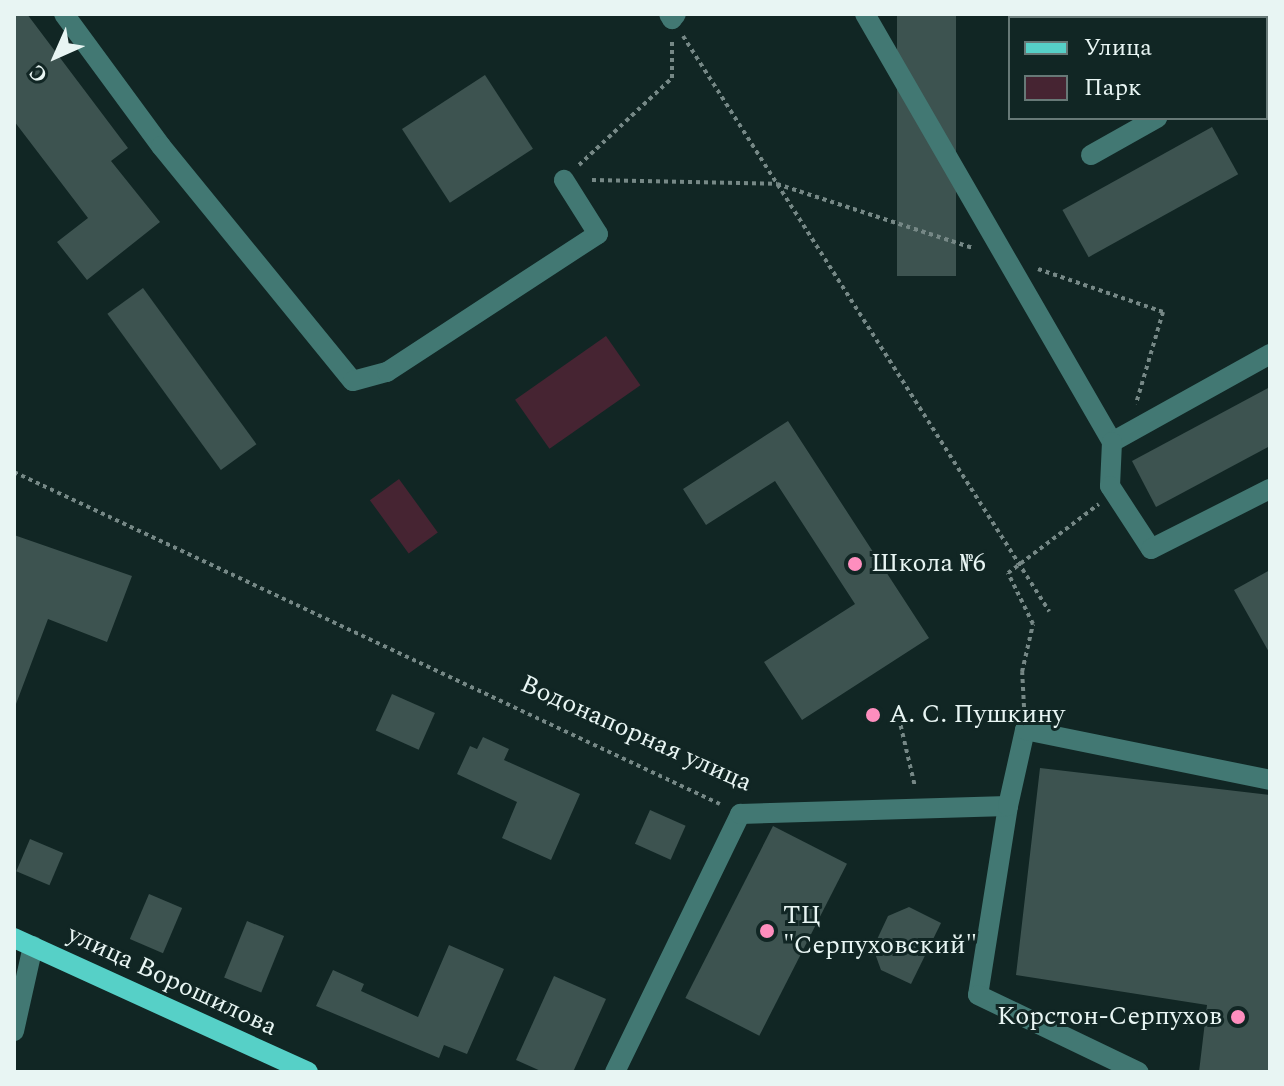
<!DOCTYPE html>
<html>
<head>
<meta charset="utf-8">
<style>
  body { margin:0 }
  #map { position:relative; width:1284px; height:1086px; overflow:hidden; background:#112624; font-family:Spectral,serif }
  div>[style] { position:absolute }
  .green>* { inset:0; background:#462432; transform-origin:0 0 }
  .building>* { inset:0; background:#3d5350; transform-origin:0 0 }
  .path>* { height:4px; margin-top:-2px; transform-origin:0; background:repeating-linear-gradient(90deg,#768886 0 4px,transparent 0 8px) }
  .minor>* { height:20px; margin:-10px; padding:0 10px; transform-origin:10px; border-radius:10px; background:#427873 }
  .major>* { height:20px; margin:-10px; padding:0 10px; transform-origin:10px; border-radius:10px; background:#56d0c7 }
  .dots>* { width:22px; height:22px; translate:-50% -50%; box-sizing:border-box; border:4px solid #112624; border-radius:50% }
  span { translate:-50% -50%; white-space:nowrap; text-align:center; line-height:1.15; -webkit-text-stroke:6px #112624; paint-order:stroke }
  .poi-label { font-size:26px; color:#e8f5f3 }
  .left { translate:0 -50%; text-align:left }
  .right { translate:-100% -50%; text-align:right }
  .street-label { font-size:26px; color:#e8f5f3 }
  .frame { position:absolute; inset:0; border:16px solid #e8f5f3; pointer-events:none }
  .legend { position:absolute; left:1008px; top:16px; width:260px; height:104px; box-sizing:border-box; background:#112624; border:2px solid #677977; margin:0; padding:10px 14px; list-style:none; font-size:24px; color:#e8f5f3 }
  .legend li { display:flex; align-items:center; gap:16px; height:40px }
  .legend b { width:40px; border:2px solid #677977 }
  .north { position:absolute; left:16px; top:16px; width:80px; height:80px; -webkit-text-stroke:6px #112624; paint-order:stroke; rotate:225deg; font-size:22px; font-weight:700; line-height:32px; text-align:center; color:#e8f5f3 }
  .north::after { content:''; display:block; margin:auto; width:28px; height:36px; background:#e8f5f3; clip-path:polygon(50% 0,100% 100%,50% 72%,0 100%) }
</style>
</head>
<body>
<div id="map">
  <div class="green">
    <i style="left:606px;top:336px;width:60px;height:111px;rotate:55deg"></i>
    <i style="left:399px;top:479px;width:66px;height:36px;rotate:54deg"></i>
  </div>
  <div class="building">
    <i style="clip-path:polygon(14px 14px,27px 14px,128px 148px,111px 161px,160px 222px,87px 280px,57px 242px,88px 218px,14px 121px)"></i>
    <i style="left:897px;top:14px;width:59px;height:262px"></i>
    <i style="left:485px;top:75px;width:88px;height:99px;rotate:57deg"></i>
    <i style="left:1212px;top:127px;width:54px;height:171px;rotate:61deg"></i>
    <i style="left:143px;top:288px;width:193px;height:44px;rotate:54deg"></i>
    <i style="clip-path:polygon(1270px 387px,1270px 446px,1156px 507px,1132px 461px)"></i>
    <i style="clip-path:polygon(788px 421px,929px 638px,802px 720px,764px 662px,855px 604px,775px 481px,706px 525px,683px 489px)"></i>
    <i style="clip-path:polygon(14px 535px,132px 576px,107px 642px,48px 619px,16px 704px)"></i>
    <i style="clip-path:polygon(1270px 570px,1270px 654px,1234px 590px)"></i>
    <i style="left:392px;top:694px;width:47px;height:40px;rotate:24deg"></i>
    <i style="clip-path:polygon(483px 737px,509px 749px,504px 760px,580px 794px,551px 860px,502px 838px,517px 802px,457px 774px,470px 746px,477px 749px)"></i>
    <i style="clip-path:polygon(1040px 768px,1270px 795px,1270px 1072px,1199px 1072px,1207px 1005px,1016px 975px)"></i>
    <i style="left:650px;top:810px;width:39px;height:37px;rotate:24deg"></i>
    <i style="left:773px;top:826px;width:83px;height:193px;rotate:27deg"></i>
    <i style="left:30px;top:839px;width:36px;height:35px;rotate:23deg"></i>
    <i style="left:149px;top:894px;width:36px;height:49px;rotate:23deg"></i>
    <i style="clip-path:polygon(909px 907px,941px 923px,911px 984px,881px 970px,873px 948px,888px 916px)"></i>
    <i style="left:247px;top:921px;width:40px;height:61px;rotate:22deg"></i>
    <i style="clip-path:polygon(449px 945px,504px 969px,467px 1054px,444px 1045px,439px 1058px,316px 1006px,333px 970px,364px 984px,361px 991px,418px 1017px)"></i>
    <i style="clip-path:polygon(554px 976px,606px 999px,573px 1072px,543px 1072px,516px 1060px)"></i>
  </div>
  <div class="path">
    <i style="left:683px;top:36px;width:682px;rotate:57.52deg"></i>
    <i style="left:579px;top:165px;width:127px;rotate:-43.1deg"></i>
    <i style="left:672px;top:78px;width:40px;rotate:-90deg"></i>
    <i style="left:592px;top:180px;width:185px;rotate:1.2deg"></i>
    <i style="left:777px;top:184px;width:206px;rotate:18.1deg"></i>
    <i style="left:1038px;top:269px;width:132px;rotate:19deg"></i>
    <i style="left:1163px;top:312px;width:96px;rotate:106.4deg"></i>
    <i style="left:14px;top:472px;width:780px;rotate:25.19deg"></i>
    <i style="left:1024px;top:707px;width:35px;rotate:-93deg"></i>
    <i style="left:1022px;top:672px;width:49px;rotate:-77.1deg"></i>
    <i style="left:1033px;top:624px;width:57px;rotate:-116.1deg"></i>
    <i style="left:1008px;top:573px;width:114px;rotate:-37.2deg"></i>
    <i style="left:897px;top:710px;width:79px;rotate:76.8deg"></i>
  </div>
  <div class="minor">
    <i style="left:64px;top:14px;width:164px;rotate:53.7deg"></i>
    <i style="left:161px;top:146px;width:303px;rotate:50.8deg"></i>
    <i style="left:353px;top:381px;width:35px;rotate:-15deg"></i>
    <i style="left:387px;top:372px;width:252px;rotate:-33.2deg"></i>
    <i style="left:598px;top:234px;width:64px;rotate:-122.2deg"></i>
    <i style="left:669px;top:14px;width:6px;rotate:59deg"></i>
    <i style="left:672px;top:19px;width:6px;rotate:-51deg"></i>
    <i style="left:865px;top:14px;width:494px;rotate:60deg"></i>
    <i style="left:1112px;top:442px;width:181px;rotate:-29.1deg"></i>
    <i style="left:1266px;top:57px;width:4px;rotate:-27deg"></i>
    <i style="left:1091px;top:155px;width:76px;rotate:-29.3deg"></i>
    <i style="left:1112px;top:442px;width:44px;rotate:92.6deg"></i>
    <i style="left:1110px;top:486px;width:75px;rotate:56.9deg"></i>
    <i style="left:1151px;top:549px;width:133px;rotate:-26.8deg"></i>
    <i style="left:1008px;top:806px;width:191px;rotate:99deg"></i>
    <i style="left:978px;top:995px;width:178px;rotate:25.6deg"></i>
    <i style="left:14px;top:1031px;width:87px;rotate:-77.4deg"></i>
    <i style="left:615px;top:1072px;width:287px;rotate:-64.1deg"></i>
    <i style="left:740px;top:814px;width:268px;rotate:-1.7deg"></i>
    <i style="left:1008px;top:806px;width:78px;rotate:-77.4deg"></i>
    <i style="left:1025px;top:730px;width:250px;rotate:11.5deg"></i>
  </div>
  <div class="major">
    <i style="left:14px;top:938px;width:323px;rotate:24.5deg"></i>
  </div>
  <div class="dots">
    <i style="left:855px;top:564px;background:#fe8ebe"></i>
    <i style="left:873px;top:715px;background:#fe8ebe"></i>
    <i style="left:767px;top:931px;background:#fe8ebe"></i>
    <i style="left:1238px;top:1017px;background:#fe8ebe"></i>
  </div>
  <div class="poi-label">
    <span class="left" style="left:871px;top:564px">Школа №6</span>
    <span class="left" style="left:889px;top:715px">А. С. Пушкину</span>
    <span class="left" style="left:783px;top:931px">ТЦ<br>"Серпуховский"</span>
    <span class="right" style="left:1222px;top:1017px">Корстон-Серпухов</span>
  </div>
  <div class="street-label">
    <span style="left:636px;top:734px;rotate:24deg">Водонапорная улица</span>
    <span style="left:172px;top:981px;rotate:25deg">улица Ворошилова</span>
  </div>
  <div class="frame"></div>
  <ul class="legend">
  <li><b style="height:10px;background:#56d0c7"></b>Улица</li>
  <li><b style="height:22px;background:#462432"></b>Парк</li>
  </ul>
  <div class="north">С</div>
</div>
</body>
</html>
